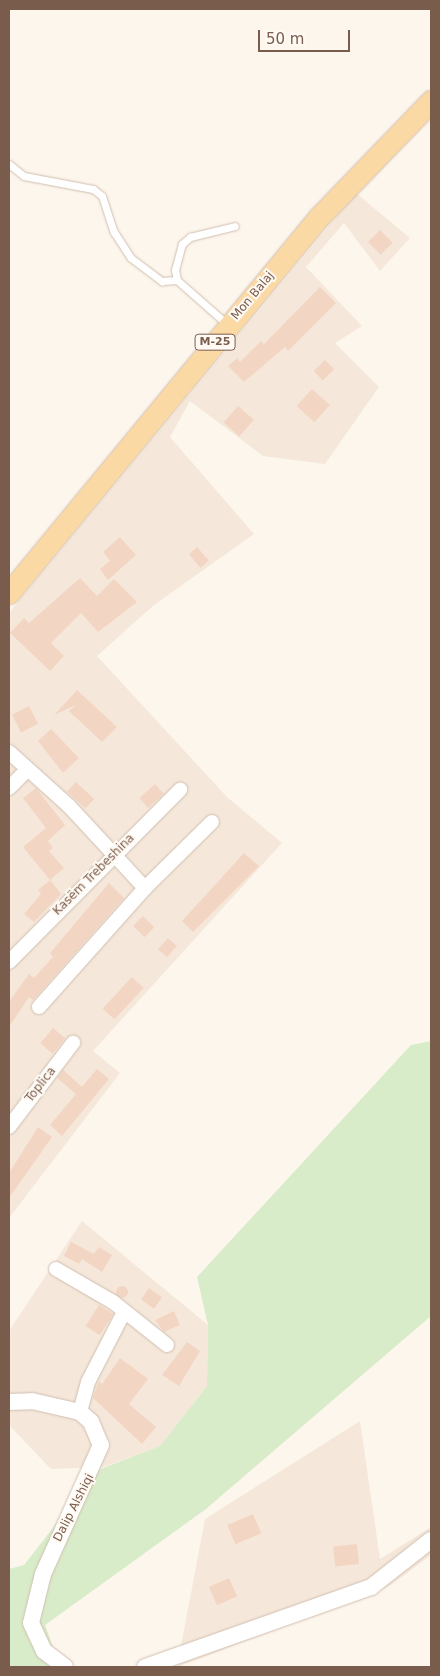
<!DOCTYPE html>
<html>
<head>
<meta charset="utf-8">
<style>
  body { margin:0 }
  #map { position:relative; width:440px; height:1676px; overflow:hidden; background:#fdf6ec; font-family:"DejaVu Sans",sans-serif }
  div>[style] { position:absolute }
  .residential>* { inset:0; background:#f5e8da }
  .green>* { inset:0; background:#d8ecc9 }
  .building>* { inset:0; background:#f3d5c3; transform-origin:0 0 }
  .round { border-radius:50% }
  .roads { filter:drop-shadow(0 0 1px #d1beb0) drop-shadow(0 0 1px #d1beb0) }
  .service>* { height:7px; margin:-3.5px; padding:0 3.5px; transform-origin:3.5px; border-radius:3.5px; background:#fff }
  .minor>* { height:14px; margin:-7px; padding:0 7px; transform-origin:7px; border-radius:7px; background:#fff }
  .tertiary>* { height:16px; margin:-8px; padding:0 8px; transform-origin:8px; border-radius:8px; background:#fff }
  .primary>* { height:21px; margin:-10.5px; padding:0 10.5px; transform-origin:10.5px; border-radius:10.5px; background:#fbd9a5 }
  span { translate:-50% -50%; white-space:nowrap; text-align:center; line-height:1.15; -webkit-text-stroke:4px #fffaf3; paint-order:stroke }
  .shield-label span { padding:1px 4px; background:#fffaf3; border:1px solid; border-radius:4px; -webkit-text-stroke-width:0 }
  .shield-label { font-size:11px; color:#7a5c4d; font-weight:700 }
  .street-label { font-size:12px; color:#7a5c4d }
  .frame { position:absolute; inset:0; border:10px solid #7a5c4d; pointer-events:none }
  .scale { position:absolute; left:258px; top:30px; width:92px; height:22px; box-sizing:border-box; border:2px solid #7a5c4d; border-top:0; padding-left:6px; font-size:15px; line-height:18px; white-space:nowrap; color:#7a5c4d; -webkit-text-stroke:4px #fffaf3; paint-order:stroke }
</style>
</head>
<body>
<div id="map">
  <div class="residential">
    <i style="clip-path:polygon(356px 193px,410px 238px,380px 271px,344px 223px,306px 267px,362px 326px,335px 343px,379px 387px,325px 464px,263px 456px,190px 401px,170px 437px,254px 534px,154px 605px,97px 656px,227px 797px,282px 843px,93px 1051px,120px 1073px,9px 1218px,9px 613px)"></i>
    <i style="clip-path:polygon(82px 1221px,208px 1325px,207px 1386px,160px 1446px,104px 1467px,51px 1469px,9px 1425px,9px 1331px)"></i>
    <i style="clip-path:polygon(360px 1421px,380px 1559px,431px 1527px,431px 1555px,388px 1587px,177px 1667px,205px 1519px)"></i>
  </div>
  <div class="green">
    <i style="clip-path:polygon(431px 1041px,431px 1316px,206px 1509px,45px 1625px,60px 1667px,9px 1667px,9px 1569px,24px 1565px,98px 1470px,160px 1446px,207px 1386px,208px 1325px,197px 1277px,411px 1045px)"></i>
  </div>
  <div class="building">
    <i style="left:380px;top:230px;width:18px;height:17px;rotate:45deg"></i>
    <i style="clip-path:polygon(320px 287px,336px 303px,288px 351px,285px 347px,244px 382px,228px 366px,237px 358px,240px 362px,261px 341px,264px 344px)"></i>
    <i style="left:325px;top:360px;width:13px;height:16px;rotate:45deg"></i>
    <i style="left:312px;top:389px;width:24px;height:23px;rotate:42deg"></i>
    <i style="left:238px;top:406px;width:21px;height:22px;rotate:41deg"></i>
    <i style="clip-path:polygon(120px 537px,136px 555px,108px 580px,100px 569px,110px 561px,103px 552px)"></i>
    <i style="left:197px;top:547px;width:18px;height:11px;rotate:49deg"></i>
    <i style="clip-path:polygon(80px 578px,97px 596px,114px 579px,137px 602px,98px 632px,81px 613px,51px 643px,64px 656px,50px 671px,10px 633px,24px 618px,29px 623px)"></i>
    <i style="clip-path:polygon(77px 690px,117px 727px,102px 742px,69px 711px,76px 705px,54px 715px)"></i>
    <i style="left:29px;top:706px;width:20px;height:19px;rotate:63deg"></i>
    <i style="clip-path:polygon(51px 729px,79px 758px,63px 773px,38px 741px)"></i>
    <i style="left:76px;top:782px;width:25px;height:13px;rotate:43deg"></i>
    <i style="left:155px;top:784px;width:13px;height:21px;rotate:48deg"></i>
    <i style="clip-path:polygon(36px 788px,65px 825px,48px 841px,53px 848px,49px 851px,64px 868px,50px 880px,23px 847px,46px 828px,23px 798px)"></i>
    <i style="clip-path:polygon(244px 853px,259px 866px,193px 932px,182px 921px)"></i>
    <i style="clip-path:polygon(50px 880px,61px 894px,34px 922px,24px 914px,41px 894px,38px 890px)"></i>
    <i style="clip-path:polygon(109px 883px,124px 898px,33px 1000px,29px 997px,9px 1027px,9px 1002px,29px 974px,34px 978px,53px 957px,50px 953px)"></i>
    <i style="left:143px;top:916px;width:16px;height:14px;rotate:45deg"></i>
    <i style="left:168px;top:938px;width:12px;height:15px;rotate:42deg"></i>
    <i style="left:132px;top:977px;width:16px;height:43px;rotate:43deg"></i>
    <i style="left:53px;top:1028px;width:16px;height:20px;rotate:40deg"></i>
    <i style="clip-path:polygon(97px 1069px,109px 1079px,62px 1136px,50px 1125px,76px 1094px,57px 1078px,63px 1070px,82px 1087px)"></i>
    <i style="clip-path:polygon(38px 1127px,52px 1137px,9px 1198px,9px 1173px)"></i>
    <i style="clip-path:polygon(71px 1242px,94px 1254px,99px 1247px,112px 1255px,102px 1272px,82px 1259px,79px 1264px,64px 1256px)"></i>
    <i class="round" style="left:116px;top:1286px;width:12px;height:12px"></i>
    <i style="left:149px;top:1288px;width:16px;height:14px;rotate:35deg"></i>
    <i style="left:99px;top:1305px;width:17px;height:25px;rotate:33deg"></i>
    <i style="clip-path:polygon(174px 1311px,180px 1325px,164px 1332px,155px 1320px)"></i>
    <i style="clip-path:polygon(187px 1342px,200px 1351px,179px 1386px,162px 1375px)"></i>
    <i style="clip-path:polygon(120px 1358px,148px 1379px,129px 1404px,156px 1427px,142px 1444px,93px 1398px,99px 1381px,102px 1384px)"></i>
    <i style="left:253px;top:1514px;width:21px;height:28px;rotate:67deg"></i>
    <i style="left:357px;top:1544px;width:20px;height:24px;rotate:84deg"></i>
    <i style="left:229px;top:1578px;width:20px;height:22px;rotate:66deg"></i>
  </div>
  <div class="roads">
    <div class="service">
      <i style="left:9px;top:164px;width:19px;rotate:39deg"></i>
      <i style="left:24px;top:176px;width:70px;rotate:10.7deg"></i>
      <i style="left:93px;top:189px;width:11px;rotate:38deg"></i>
      <i style="left:102px;top:196px;width:38px;rotate:72deg"></i>
      <i style="left:114px;top:232px;width:31px;rotate:57deg"></i>
      <i style="left:131px;top:258px;width:39px;rotate:37deg"></i>
      <i style="left:162px;top:281px;width:15px;rotate:-4deg"></i>
      <i style="left:228px;top:325px;width:68px;rotate:-138.6deg"></i>
      <i style="left:177px;top:280px;width:10px;rotate:-101deg"></i>
      <i style="left:175px;top:270px;width:27px;rotate:-75deg"></i>
      <i style="left:182px;top:244px;width:11px;rotate:-41deg"></i>
      <i style="left:190px;top:237px;width:46px;rotate:-13.7deg"></i>
    </div>
    <div class="minor">
      <i style="left:9px;top:752px;width:81px;rotate:42deg"></i>
      <i style="left:69px;top:806px;width:112px;rotate:47.2deg"></i>
      <i style="left:9px;top:788px;width:24px;rotate:-45deg"></i>
      <i style="left:9px;top:962px;width:243px;rotate:-45.2deg"></i>
      <i style="left:39px;top:1007px;width:159px;rotate:-48.3deg"></i>
      <i style="left:145px;top:888px;width:94px;rotate:-44.6deg"></i>
      <i style="left:9px;top:1127px;width:106px;rotate:-52.7deg"></i>
      <i style="left:56px;top:1269px;width:66px;rotate:30.1deg"></i>
      <i style="left:113px;top:1302px;width:69px;rotate:38.5deg"></i>
      <i style="left:80px;top:1412px;width:31px;rotate:-75deg"></i>
      <i style="left:88px;top:1382px;width:79px;rotate:-62.8deg"></i>
    </div>
    <div class="tertiary">
      <i style="left:9px;top:1402px;width:23px;rotate:-2deg"></i>
      <i style="left:32px;top:1401px;width:49px;rotate:12.9deg"></i>
      <i style="left:80px;top:1412px;width:15px;rotate:42deg"></i>
      <i style="left:91px;top:1422px;width:25px;rotate:67deg"></i>
      <i style="left:101px;top:1445px;width:141px;rotate:114.2deg"></i>
      <i style="left:43px;top:1574px;width:50px;rotate:103.8deg"></i>
      <i style="left:31px;top:1623px;width:31px;rotate:65deg"></i>
      <i style="left:44px;top:1651px;width:26px;rotate:37deg"></i>
      <i style="left:145px;top:1667px;width:240px;rotate:-19.5deg"></i>
      <i style="left:371px;top:1587px;width:76px;rotate:-38.1deg"></i>
    </div>
    <div class="primary">
      <i style="left:9px;top:593px;width:489px;rotate:-50.5deg"></i>
      <i style="left:320px;top:216px;width:160px;rotate:-46deg"></i>
    </div>
  </div>
  <div class="shield-label">
    <span style="left:215px;top:342px">M-25</span>
  </div>
  <div class="street-label">
    <span style="left:253px;top:296px;rotate:-50deg">Mon Balaj</span>
    <span style="left:94px;top:875px;rotate:-45deg">Kasëm Trebeshina</span>
    <span style="left:41px;top:1085px;rotate:-52deg">Toplica</span>
    <span style="left:74px;top:1508px;rotate:-63deg">Dalip Alshiqi</span>
  </div>
  <div class="frame"></div>
  <div class="scale">50 m</div>
</div>
</body>
</html>
